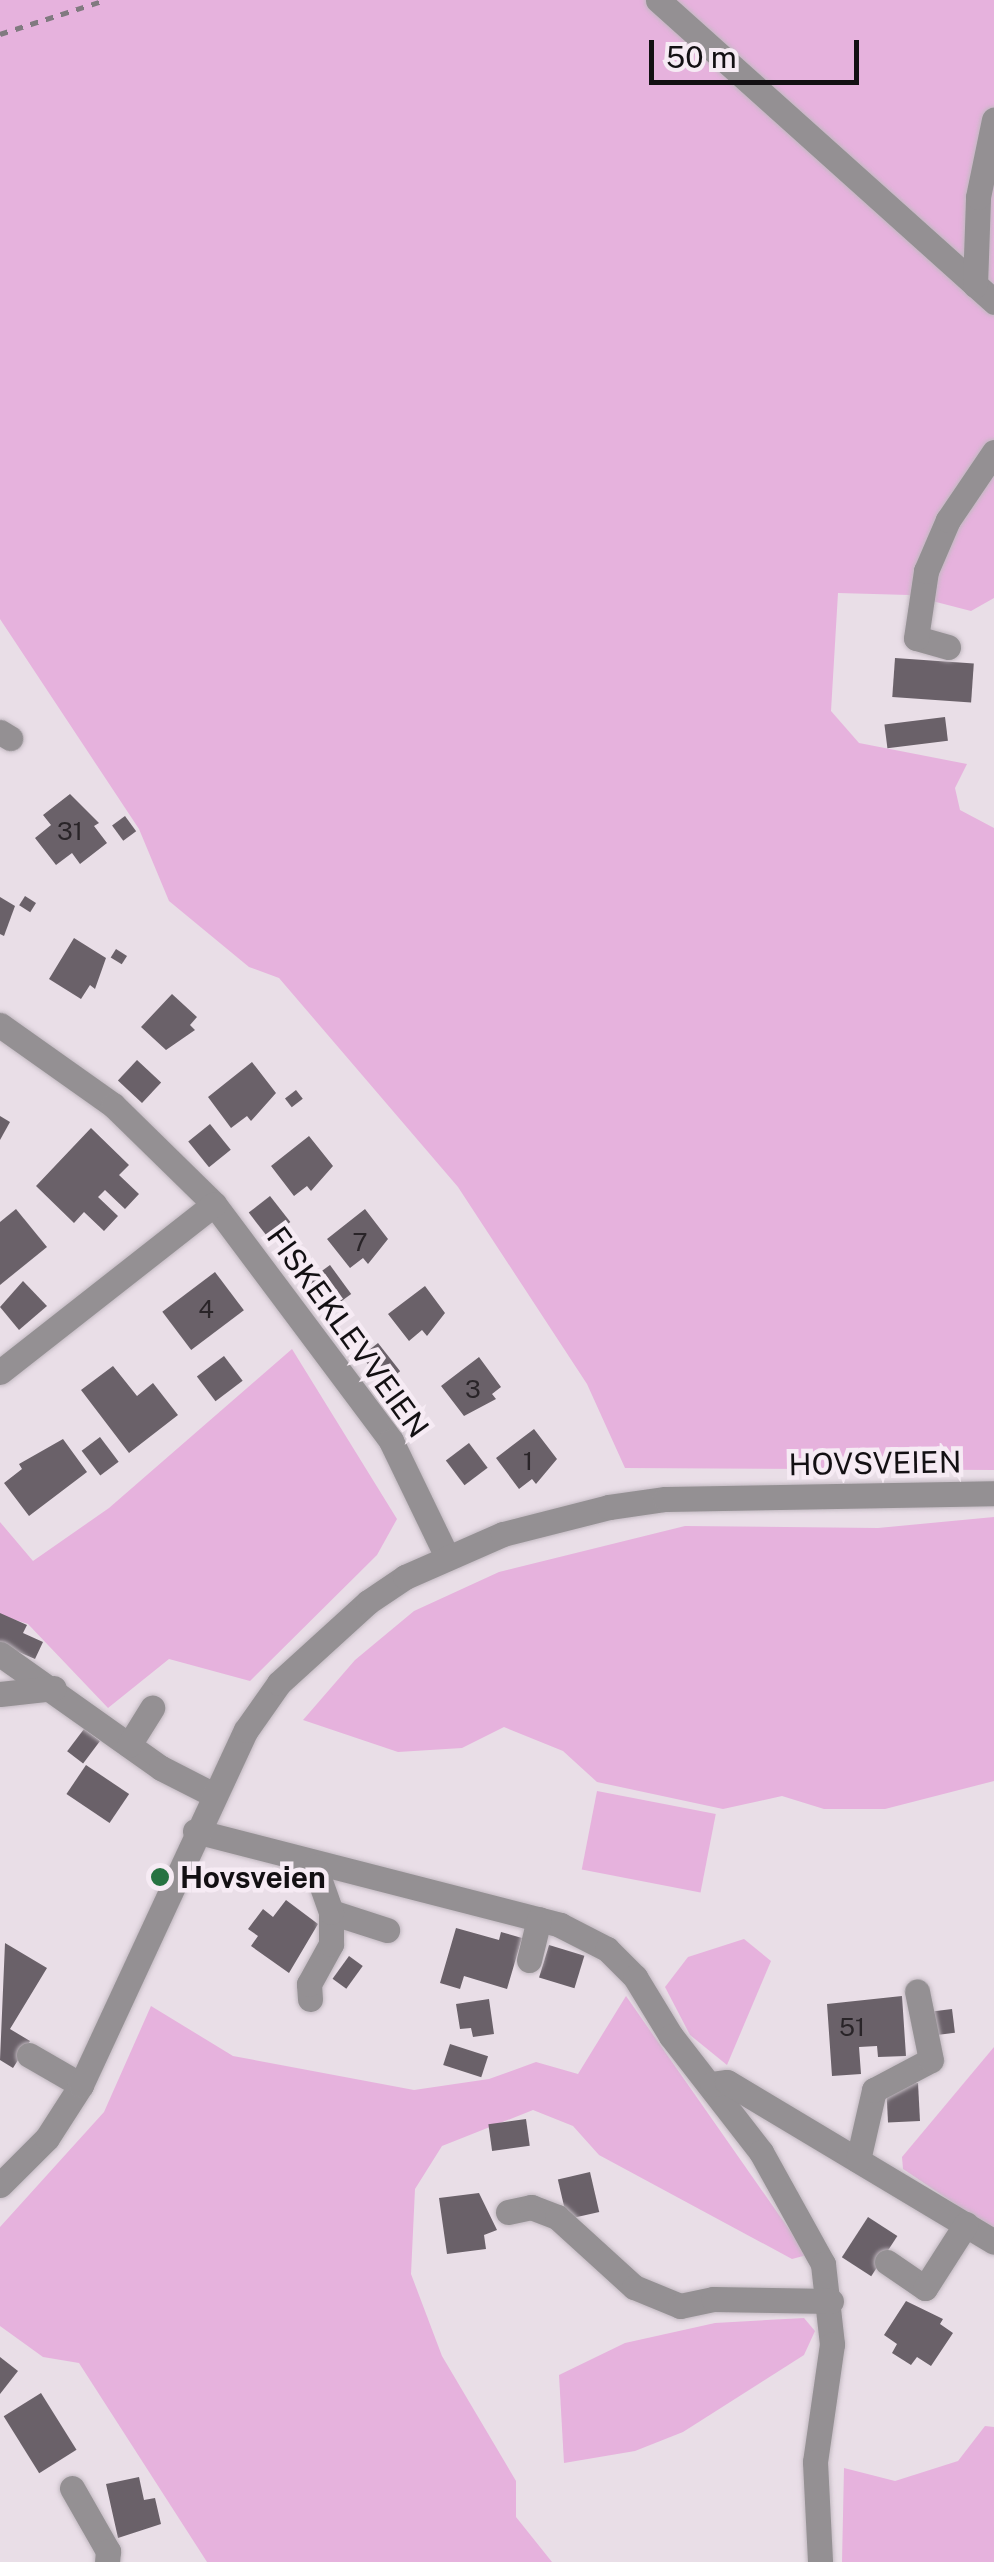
<!DOCTYPE html>
<html>
<head>
<meta charset="utf-8">
<style>
  body { margin:0 }
  #map { position:relative; width:994px; height:2562px; overflow:hidden; background:#e9dee7; font-family:"Public Sans",sans-serif }
  div>[style] { position:absolute }
  .green>* { inset:0; background:#e6b2dd; transform-origin:0 0 }
  .building>* { inset:0; background:#6a6169; transform-origin:0 0 }
  .path>* { height:5px; margin-top:-2.5px; transform-origin:0; background:repeating-linear-gradient(90deg,#817a80 0 8px,transparent 0 16px) }
  .roads { filter:drop-shadow(0 0 2px #c2b9c1) drop-shadow(0 0 2px #c2b9c1) }
  .minor>* { height:25px; margin:-12.5px; padding:0 12.5px; transform-origin:12.5px; border-radius:12.5px; background:#949093 }
  .dots>* { width:28px; height:28px; translate:-50% -50%; box-sizing:border-box; border:5px solid #f6ebf4; border-radius:50% }
  span { translate:-50% -50%; white-space:nowrap; text-align:center; line-height:1.15; -webkit-text-stroke:9px #f6ebf4; paint-order:stroke }
  .number-label { font-size:25px; color:#292428 }
  .number-label span { -webkit-text-stroke-width:0 }
  .street-label { font-size:30px; color:#131013 }
  .poi-label { font-size:30px; color:#131013; font-weight:700 }
  .left { translate:0 -50%; text-align:left }
  .scale { position:absolute; left:649px; top:40px; width:210px; height:45px; box-sizing:border-box; border:5px solid #131013; border-top:0; padding-left:12px; font-size:30px; line-height:35px; white-space:nowrap; color:#131013; -webkit-text-stroke:8px #f6ebf4; paint-order:stroke }
</style>
</head>
<body>
<div id="map">
  <div class="green">
    <i style="clip-path:polygon(0 0,994px 0,994px 598px,971px 611px,909px 595px,838px 593px,831px 711px,859px 743px,967px 764px,955px 788px,960px 810px,994px 828px,994px 1470px,625px 1468px,587px 1384px,458px 1187px,279px 978px,249px 967px,169px 901px,139px 829px,0 619px)"></i>
    <i style="clip-path:polygon(292px 1349px,397px 1519px,377px 1555px,250px 1681px,169px 1659px,108px 1708px,28px 1624px,0 1615px,0 1522px,33px 1561px,109px 1508px)"></i>
    <i style="clip-path:polygon(994px 1517px,994px 1781px,885px 1809px,824px 1809px,782px 1796px,723px 1809px,597px 1782px,563px 1751px,504px 1727px,462px 1748px,398px 1752px,303px 1720px,355px 1660px,414px 1611px,499px 1572px,685px 1526px,878px 1528px)"></i>
    <i style="left:597px;top:1791px;width:121px;height:80px;rotate:11deg"></i>
    <i style="clip-path:polygon(744px 1939px,771px 1961px,727px 2065px,690px 2035px,665px 1987px,688px 1957px)"></i>
    <i style="clip-path:polygon(626px 1996px,807px 2255px,792px 2259px,599px 2155px,573px 2126px,533px 2110px,442px 2146px,415px 2189px,411px 2274px,442px 2356px,516px 2481px,516px 2517px,552px 2562px,207px 2562px,79px 2363px,43px 2357px,0 2326px,0 2227px,104px 2112px,151px 2006px,233px 2056px,414px 2090px,489px 2079px,536px 2062px,578px 2074px)"></i>
    <i style="clip-path:polygon(994px 2047px,994px 2230px,903px 2169px,902px 2157px)"></i>
    <i style="clip-path:polygon(804px 2318px,815px 2331px,804px 2355px,683px 2432px,635px 2451px,564px 2463px,559px 2375px,625px 2343px,715px 2323px)"></i>
    <i style="clip-path:polygon(985px 2426px,994px 2427px,994px 2562px,842px 2562px,844px 2468px,895px 2481px,958px 2461px)"></i>
  </div>
  <div class="building">
    <i style="left:895px;top:658px;width:79px;height:39px;rotate:4deg"></i>
    <i style="left:945px;top:717px;width:24px;height:61px;rotate:83deg"></i>
    <i style="clip-path:polygon(70px 794px,99px 823px,94px 826px,107px 843px,80px 864px,72px 853px,56px 865px,35px 838px,51px 825px,43px 815px)"></i>
    <i style="left:125px;top:816px;width:19px;height:16px;rotate:54deg"></i>
    <i style="left:25px;top:896px;width:13px;height:11px;rotate:32deg"></i>
    <i style="clip-path:polygon(0 897px,15px 906px,4px 936px,0 934px)"></i>
    <i style="clip-path:polygon(74px 938px,106px 958px,95px 989px,90px 985px,81px 999px,49px 979px)"></i>
    <i style="left:116px;top:949px;width:13px;height:10px;rotate:32deg"></i>
    <i style="clip-path:polygon(172px 994px,197px 1017px,190px 1025px,195px 1030px,166px 1050px,141px 1027px)"></i>
    <i style="left:137px;top:1060px;width:33px;height:28px;rotate:43deg"></i>
    <i style="clip-path:polygon(252px 1062px,276px 1093px,251px 1121px,247px 1116px,231px 1128px,208px 1097px)"></i>
    <i style="left:296px;top:1090px;width:11px;height:14px;rotate:52deg"></i>
    <i style="clip-path:polygon(0 1116px,10px 1122px,0 1140px)"></i>
    <i style="left:210px;top:1124px;width:33px;height:28px;rotate:51deg"></i>
    <i style="clip-path:polygon(91px 1128px,129px 1165px,119px 1175px,139px 1194px,125px 1209px,105px 1190px,98px 1197px,118px 1216px,104px 1231px,84px 1212px,74px 1223px,36px 1186px)"></i>
    <i style="clip-path:polygon(309px 1136px,333px 1166px,311px 1191px,307px 1186px,294px 1196px,271px 1166px)"></i>
    <i style="left:270px;top:1196px;width:33px;height:27px;rotate:52deg"></i>
    <i style="clip-path:polygon(16px 1209px,47px 1247px,0 1285px,0 1222px)"></i>
    <i style="clip-path:polygon(365px 1209px,388px 1239px,368px 1264px,363px 1258px,350px 1268px,327px 1239px)"></i>
    <i style="left:330px;top:1265px;width:36px;height:32px;rotate:54deg"></i>
    <i style="left:215px;top:1272px;width:48px;height:66px;rotate:53deg"></i>
    <i style="clip-path:polygon(23px 1281px,47px 1306px,19px 1330px,0 1307px)"></i>
    <i style="clip-path:polygon(425px 1286px,445px 1313px,427px 1336px,422px 1330px,409px 1341px,388px 1314px)"></i>
    <i style="left:378px;top:1343px;width:36px;height:21px;rotate:52deg"></i>
    <i style="left:224px;top:1356px;width:31px;height:34px;rotate:53deg"></i>
    <i style="clip-path:polygon(479px 1357px,501px 1387px,492px 1394px,496px 1399px,464px 1416px,441px 1386px)"></i>
    <i style="clip-path:polygon(113px 1366px,137px 1396px,153px 1383px,178px 1415px,129px 1453px,81px 1390px)"></i>
    <i style="clip-path:polygon(534px 1429px,557px 1459px,536px 1484px,532px 1479px,519px 1489px,496px 1458px)"></i>
    <i style="left:100px;top:1437px;width:31px;height:23px;rotate:53deg"></i>
    <i style="clip-path:polygon(63px 1439px,87px 1472px,29px 1516px,4px 1483px,22px 1469px,19px 1464px)"></i>
    <i style="left:469px;top:1443px;width:31px;height:29px;rotate:53deg"></i>
    <i style="clip-path:polygon(0 1613px,27px 1625px,23px 1633px,43px 1642px,35px 1659px,0 1644px)"></i>
    <i style="left:84px;top:1729px;width:20px;height:28px;rotate:37deg"></i>
    <i style="left:86px;top:1765px;width:52px;height:35px;rotate:34deg"></i>
    <i style="clip-path:polygon(286px 1900px,318px 1924px,289px 1973px,251px 1946px,258px 1936px,248px 1929px,263px 1909px,273px 1917px)"></i>
    <i style="clip-path:polygon(456px 1928px,499px 1940px,501px 1932px,522px 1938px,507px 1989px,464px 1976px,460px 1989px,440px 1983px)"></i>
    <i style="clip-path:polygon(5px 1943px,47px 1968px,10px 2029px,30px 2041px,13px 2068px,0 2060px)"></i>
    <i style="left:549px;top:1945px;width:37px;height:34px;rotate:17deg"></i>
    <i style="left:349px;top:1956px;width:17px;height:28px;rotate:36deg"></i>
    <i style="clip-path:polygon(902px 1996px,906px 2056px,878px 2057px,877px 2046px,859px 2047px,861px 2074px,832px 2076px,827px 2004px)"></i>
    <i style="clip-path:polygon(489px 1999px,494px 2034px,473px 2037px,471px 2028px,460px 2029px,456px 2004px)"></i>
    <i style="left:952px;top:2009px;width:24px;height:18px;rotate:83deg"></i>
    <i style="left:450px;top:2044px;width:40px;height:22px;rotate:18deg"></i>
    <i style="left:918px;top:2083px;width:38px;height:32px;rotate:87deg"></i>
    <i style="left:526px;top:2119px;width:27px;height:38px;rotate:82deg"></i>
    <i style="left:590px;top:2172px;width:41px;height:33px;rotate:77deg"></i>
    <i style="clip-path:polygon(479px 2193px,497px 2230px,484px 2235px,486px 2249px,447px 2254px,439px 2198px)"></i>
    <i style="left:868px;top:2217px;width:35px;height:48px;rotate:33deg"></i>
    <i style="clip-path:polygon(906px 2301px,943px 2319px,940px 2324px,953px 2333px,931px 2366px,917px 2357px,911px 2365px,892px 2353px,897px 2344px,884px 2335px)"></i>
    <i style="clip-path:polygon(0 2357px,18px 2371px,0 2394px)"></i>
    <i style="left:41px;top:2393px;width:67px;height:44px;rotate:58deg"></i>
    <i style="clip-path:polygon(139px 2477px,144px 2500px,155px 2498px,161px 2524px,118px 2538px,106px 2484px)"></i>
  </div>
  <div class="path">
    <i style="left:0;top:34px;width:110px;rotate:-17.9deg"></i>
  </div>
  <div class="roads">
    <div class="minor">
      <i style="left:658px;top:0;width:452px;rotate:41.9deg"></i>
      <i style="left:975px;top:285px;width:88px;rotate:-88deg"></i>
      <i style="left:978px;top:197px;width:79px;rotate:-78.3deg"></i>
      <i style="left:948px;top:647px;width:33px;rotate:-164deg"></i>
      <i style="left:916px;top:638px;width:68px;rotate:-81.5deg"></i>
      <i style="left:926px;top:571px;width:56px;rotate:-66.7deg"></i>
      <i style="left:948px;top:520px;width:82px;rotate:-55.9deg"></i>
      <i style="left:0;top:732px;width:12px;rotate:31deg"></i>
      <i style="left:0;top:1025px;width:138px;rotate:35.3deg"></i>
      <i style="left:113px;top:1105px;width:141px;rotate:44.4deg"></i>
      <i style="left:214px;top:1204px;width:296px;rotate:53.2deg"></i>
      <i style="left:391px;top:1441px;width:129px;rotate:64.2deg"></i>
      <i style="left:0;top:1372px;width:272px;rotate:-38.1deg"></i>
      <i style="left:0;top:1654px;width:197px;rotate:35.3deg"></i>
      <i style="left:161px;top:1768px;width:57px;rotate:27deg"></i>
      <i style="left:0;top:1694px;width:54px;rotate:-6.3deg"></i>
      <i style="left:129px;top:1745px;width:44px;rotate:-58.1deg"></i>
      <i style="left:195px;top:1831px;width:377px;rotate:14.4deg"></i>
      <i style="left:560px;top:1925px;width:53px;rotate:27.1deg"></i>
      <i style="left:607px;top:1949px;width:40px;rotate:45deg"></i>
      <i style="left:635px;top:1977px;width:69px;rotate:58.6deg"></i>
      <i style="left:671px;top:2036px;width:147px;rotate:52.2deg"></i>
      <i style="left:761px;top:2152px;width:128px;rotate:61deg"></i>
      <i style="left:823px;top:2264px;width:81px;rotate:83.6deg"></i>
      <i style="left:832px;top:2344px;width:119px;rotate:98.2deg"></i>
      <i style="left:815px;top:2462px;width:100px;rotate:87.1deg"></i>
      <i style="left:331px;top:1912px;width:59px;rotate:17.8deg"></i>
      <i style="left:529px;top:1960px;width:42px;rotate:-76.3deg"></i>
      <i style="left:310px;top:1999px;width:15px;rotate:-94deg"></i>
      <i style="left:309px;top:1984px;width:46px;rotate:-61.2deg"></i>
      <i style="left:331px;top:1944px;width:32px;rotate:-90deg"></i>
      <i style="left:331px;top:1912px;width:48px;rotate:-109.6deg"></i>
      <i style="left:29px;top:2055px;width:60px;rotate:30deg"></i>
      <i style="left:712px;top:2084px;width:15px;rotate:-8deg"></i>
      <i style="left:727px;top:2082px;width:311px;rotate:30.9deg"></i>
      <i style="left:858px;top:2160px;width:72px;rotate:-77.1deg"></i>
      <i style="left:874px;top:2090px;width:64px;rotate:-27.8deg"></i>
      <i style="left:931px;top:2060px;width:70px;rotate:-101.5deg"></i>
      <i style="left:0;top:2185px;width:66px;rotate:-45deg"></i>
      <i style="left:47px;top:2138px;width:63px;rotate:-57.3deg"></i>
      <i style="left:81px;top:2085px;width:391px;rotate:-65.1deg"></i>
      <i style="left:246px;top:1730px;width:57px;rotate:-54.9deg"></i>
      <i style="left:279px;top:1683px;width:120px;rotate:-42.3deg"></i>
      <i style="left:368px;top:1602px;width:45px;rotate:-34deg"></i>
      <i style="left:405px;top:1577px;width:107px;rotate:-23.7deg"></i>
      <i style="left:503px;top:1534px;width:109px;rotate:-14.3deg"></i>
      <i style="left:609px;top:1507px;width:57px;rotate:-8.1deg"></i>
      <i style="left:665px;top:1499px;width:329px;rotate:-1deg"></i>
      <i style="left:508px;top:2212px;width:24px;rotate:-12deg"></i>
      <i style="left:531px;top:2207px;width:28px;rotate:21deg"></i>
      <i style="left:557px;top:2217px;width:104px;rotate:42.3deg"></i>
      <i style="left:634px;top:2287px;width:50px;rotate:22.4deg"></i>
      <i style="left:680px;top:2306px;width:34px;rotate:-12deg"></i>
      <i style="left:713px;top:2299px;width:118px;rotate:1deg"></i>
      <i style="left:887px;top:2262px;width:46px;rotate:34.4deg"></i>
      <i style="left:925px;top:2288px;width:76px;rotate:-57.4deg"></i>
      <i style="left:72px;top:2488px;width:73px;rotate:60.3deg"></i>
      <i style="left:108px;top:2551px;width:11px;rotate:95deg"></i>
    </div>
  </div>
  <div class="dots">
    <i style="left:160px;top:1877px;background:#267241"></i>
  </div>
  <div class="number-label">
    <span style="left:70px;top:831px">31</span>
    <span style="left:360px;top:1242px">7</span>
    <span style="left:206px;top:1309px">4</span>
    <span style="left:473px;top:1389px">3</span>
    <span style="left:528px;top:1461px">1</span>
    <span style="left:852px;top:2027px">51</span>
  </div>
  <div class="street-label">
    <span style="left:348px;top:1332px;rotate:54deg">FISKEKLEVVEIEN</span>
    <span style="left:875px;top:1463px;rotate:-1deg">HOVSVEIEN</span>
  </div>
  <div class="poi-label">
    <span class="left" style="left:180px;top:1877px">Hovsveien</span>
  </div>
  <div class="scale">50 m</div>
</div>
</body>
</html>
